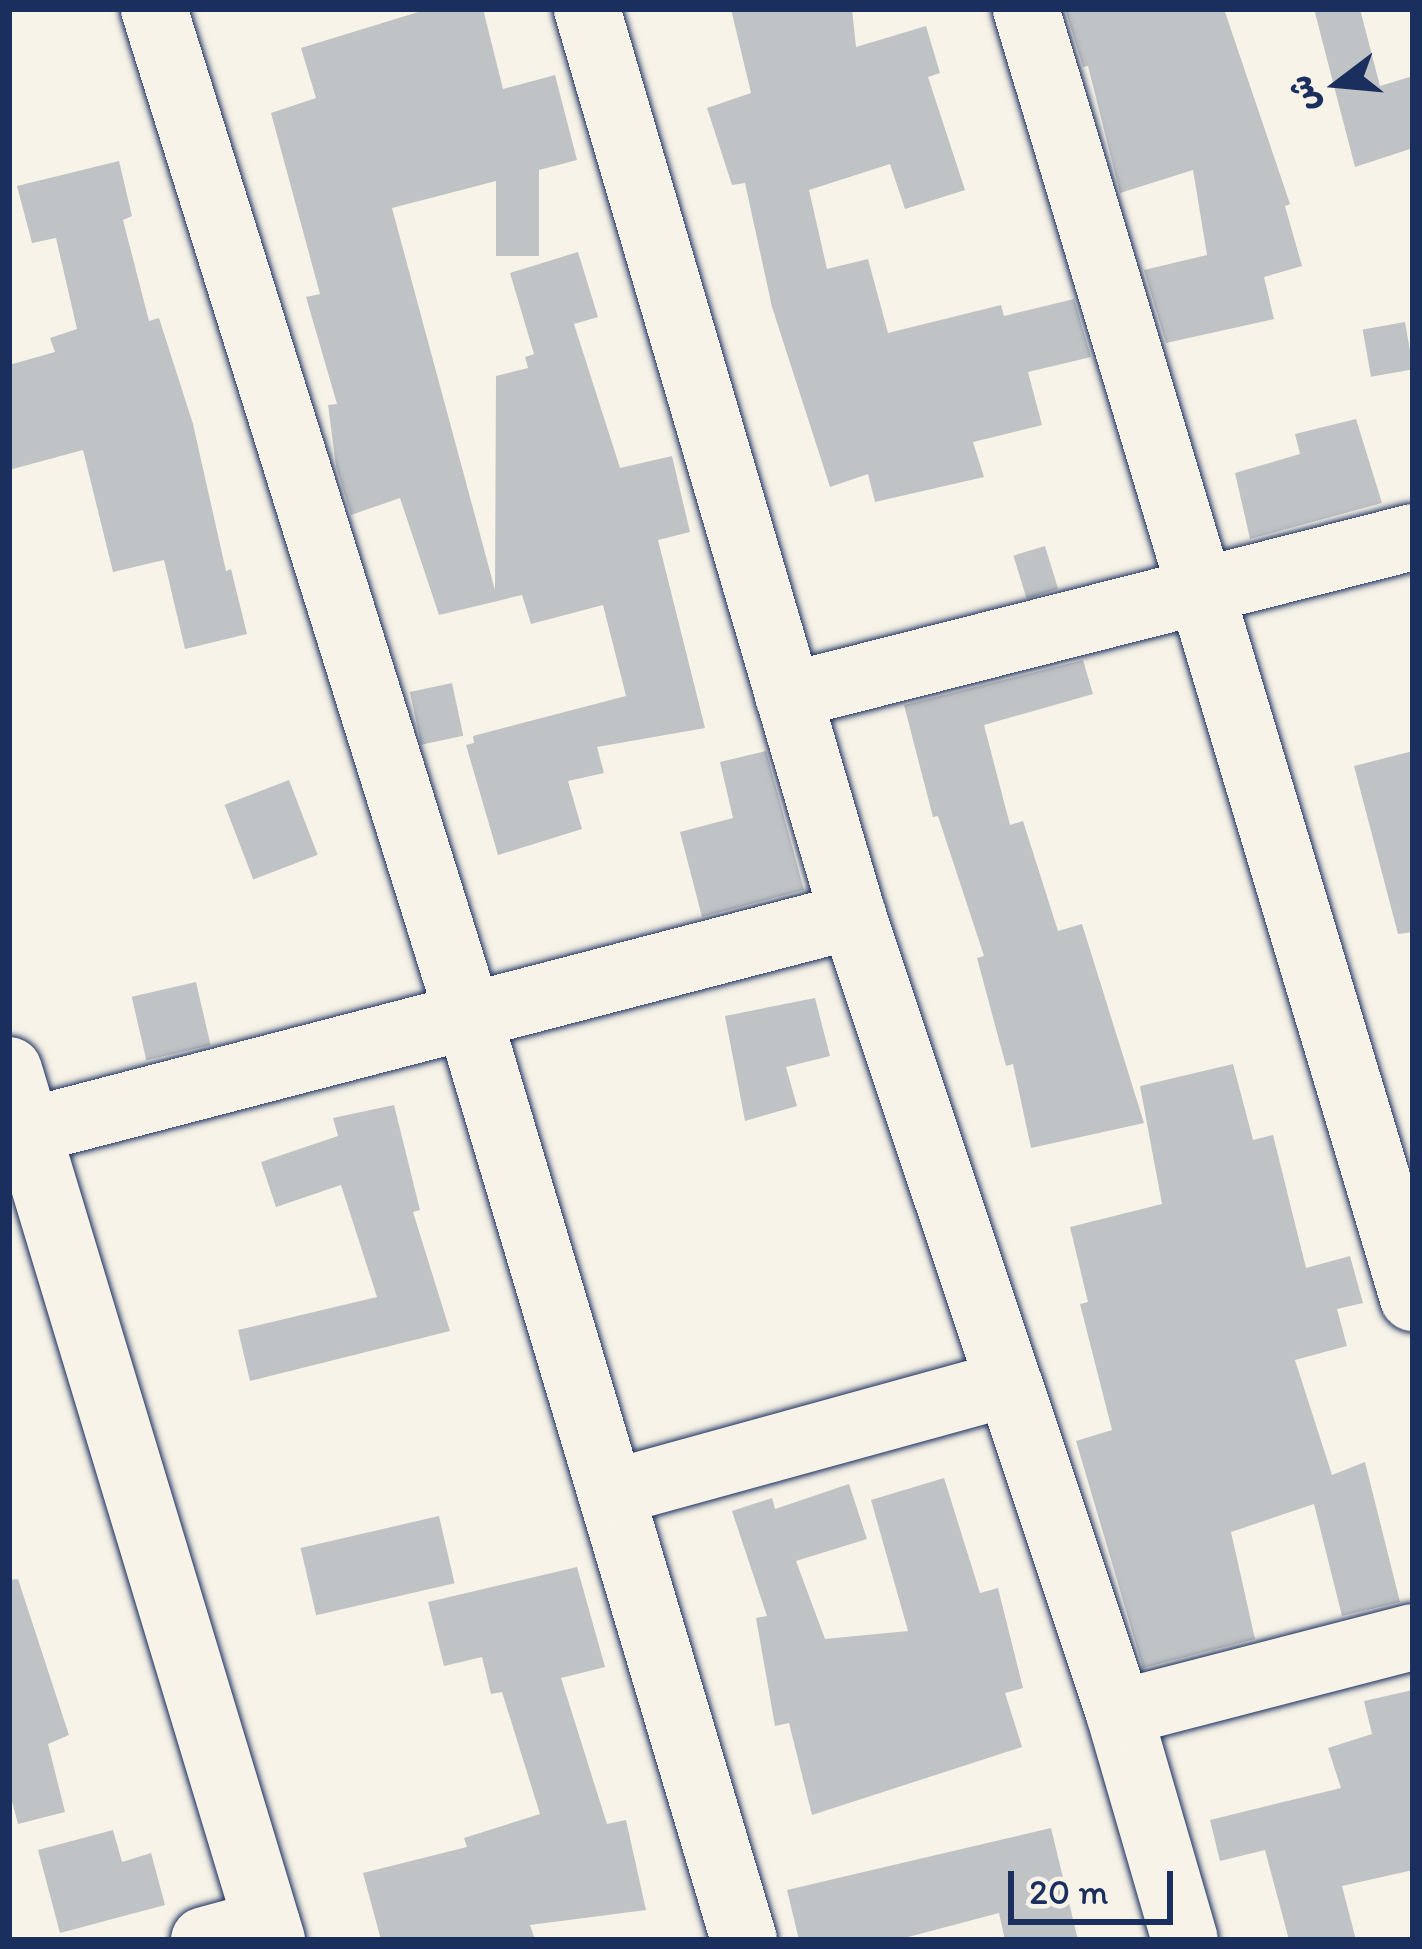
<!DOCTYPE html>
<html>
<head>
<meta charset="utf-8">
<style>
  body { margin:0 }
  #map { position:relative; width:1422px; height:1949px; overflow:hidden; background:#f7f3e8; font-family:Itim,"Playpen Sans Arabic",sans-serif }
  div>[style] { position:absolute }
  .building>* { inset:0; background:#c0c3c5; transform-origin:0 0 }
  .roads { filter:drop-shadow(0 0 3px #1b2f5e) drop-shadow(0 0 3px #1b2f5e) }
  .street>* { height:66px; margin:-33px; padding:0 33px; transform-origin:33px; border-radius:33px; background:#f7f3e8 }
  span { translate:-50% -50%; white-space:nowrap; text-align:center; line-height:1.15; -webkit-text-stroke:9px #f7f3e8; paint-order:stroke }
  .frame { position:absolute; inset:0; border:12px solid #1b2f5e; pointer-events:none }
  .north { position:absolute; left:1278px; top:24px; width:120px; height:120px; -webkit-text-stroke:9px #f7f3e8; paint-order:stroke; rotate:254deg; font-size:33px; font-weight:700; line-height:48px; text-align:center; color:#1b2f5e }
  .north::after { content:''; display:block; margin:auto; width:42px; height:54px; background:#1b2f5e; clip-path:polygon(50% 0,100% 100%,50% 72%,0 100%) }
  .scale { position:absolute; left:1008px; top:1871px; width:165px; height:54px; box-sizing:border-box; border:6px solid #1b2f5e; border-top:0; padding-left:15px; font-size:36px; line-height:42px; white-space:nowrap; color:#1b2f5e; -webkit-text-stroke:9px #f7f3e8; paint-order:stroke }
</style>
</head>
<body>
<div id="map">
  <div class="building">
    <i style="clip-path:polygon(428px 9px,483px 9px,503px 89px,555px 75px,577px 160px,539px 170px,539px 256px,496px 256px,496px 181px,392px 208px,495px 590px,496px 376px,528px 368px,525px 357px,534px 354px,510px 273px,578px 252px,598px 317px,574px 324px,620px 468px,672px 456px,690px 532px,658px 540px,705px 728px,597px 747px,604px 773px,568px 781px,582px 829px,498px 855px,466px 745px,474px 743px,473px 736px,626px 696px,603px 605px,531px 624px,522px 595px,439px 615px,400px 498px,351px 515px,336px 466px,328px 405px,337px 404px,306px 297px,320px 294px,271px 113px,316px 98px,301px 48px)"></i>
    <i style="clip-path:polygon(731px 9px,852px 9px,856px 47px,926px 26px,940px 73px,928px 77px,965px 190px,905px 209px,890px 164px,809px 190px,827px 269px,868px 259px,888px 333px,1001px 305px,1004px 316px,1074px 299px,1091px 357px,1028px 372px,1042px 425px,973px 442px,984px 477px,875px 502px,868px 474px,830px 487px,772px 307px,745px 183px,732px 185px,707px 108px,751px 93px)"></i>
    <i style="clip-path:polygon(1065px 9px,1224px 9px,1290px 204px,1285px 206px,1302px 266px,1264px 277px,1274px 319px,1166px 343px,1144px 270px,1207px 255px,1193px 170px,1120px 193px,1088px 66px,1083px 67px)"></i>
    <i style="clip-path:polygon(1314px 9px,1360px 9px,1380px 86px,1413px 76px,1413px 148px,1355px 167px)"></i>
    <i style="clip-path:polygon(119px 161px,132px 216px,123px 220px,149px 321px,159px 318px,193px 424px,226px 571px,231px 569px,247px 634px,185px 649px,164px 560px,113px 572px,83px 450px,9px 470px,9px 365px,55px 352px,50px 338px,77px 329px,56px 238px,32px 243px,17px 186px)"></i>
    <i style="left:1405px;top:322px;width:48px;height:43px;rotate:80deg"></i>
    <i style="clip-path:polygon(1356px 419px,1382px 503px,1250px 539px,1235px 473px,1300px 454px,1295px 434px)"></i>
    <i style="left:1045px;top:546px;width:45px;height:33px;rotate:73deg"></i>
    <i style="clip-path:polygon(1083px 660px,1093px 694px,984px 725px,1010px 825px,1023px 821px,1058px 931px,1082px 924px,1144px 1123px,1031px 1148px,1013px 1064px,1006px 1066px,977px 958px,984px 956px,938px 816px,933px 817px,904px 705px)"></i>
    <i style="left:452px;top:683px;width:54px;height:43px;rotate:78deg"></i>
    <i style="clip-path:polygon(766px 751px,804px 890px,702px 917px,680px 832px,733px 818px,720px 762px)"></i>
    <i style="clip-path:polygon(1413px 751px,1413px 932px,1398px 934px,1354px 766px)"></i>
    <i style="left:289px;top:780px;width:80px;height:69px;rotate:69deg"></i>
    <i style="left:196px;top:982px;width:65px;height:66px;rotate:77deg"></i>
    <i style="clip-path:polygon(815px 998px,830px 1056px,786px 1067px,797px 1106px,745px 1121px,725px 1016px)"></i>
    <i style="clip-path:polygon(1233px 1064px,1253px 1140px,1273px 1135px,1306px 1268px,1350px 1256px,1363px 1303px,1337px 1309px,1347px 1346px,1295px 1360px,1332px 1475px,1365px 1462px,1400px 1602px,1342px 1616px,1314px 1504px,1231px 1532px,1255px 1639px,1143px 1668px,1076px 1441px,1112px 1430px,1080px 1304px,1088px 1302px,1070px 1227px,1162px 1204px,1140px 1086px)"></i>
    <i style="clip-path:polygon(394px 1105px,420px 1210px,413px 1212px,450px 1331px,250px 1381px,238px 1330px,377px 1297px,341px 1185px,276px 1207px,261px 1162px,338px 1136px,333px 1118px)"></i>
    <i style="clip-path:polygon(944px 1478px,980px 1593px,998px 1588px,1023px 1688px,1005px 1693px,1022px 1747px,812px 1815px,789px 1723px,775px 1726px,756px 1618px,767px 1616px,732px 1511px,772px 1498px,775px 1509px,849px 1484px,867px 1539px,796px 1561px,825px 1639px,908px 1631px,871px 1500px)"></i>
    <i style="left:439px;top:1516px;width:69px;height:142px;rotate:77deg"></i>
    <i style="clip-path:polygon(577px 1567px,605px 1667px,561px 1678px,607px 1824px,626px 1820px,646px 1910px,530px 1925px,535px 1940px,381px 1940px,363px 1873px,467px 1847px,464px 1838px,540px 1814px,502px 1692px,491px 1694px,482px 1657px,444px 1666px,428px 1602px)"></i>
    <i style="clip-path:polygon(18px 1579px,69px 1735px,48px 1744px,65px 1812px,18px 1824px,9px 1790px,9px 1580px)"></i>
    <i style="clip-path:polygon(1413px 1690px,1413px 1870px,1342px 1886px,1356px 1940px,1289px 1940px,1265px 1850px,1220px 1861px,1210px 1820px,1341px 1788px,1328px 1748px,1372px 1734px,1364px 1701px)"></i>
    <i style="clip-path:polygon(1051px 1828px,1078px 1940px,1005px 1940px,999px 1913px,897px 1940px,799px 1940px,787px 1890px)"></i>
    <i style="clip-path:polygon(113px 1830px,122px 1862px,151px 1853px,165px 1905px,60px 1933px,38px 1850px)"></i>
  </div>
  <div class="roads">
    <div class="street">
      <i style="left:154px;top:9px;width:1057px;rotate:72.66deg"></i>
      <i style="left:469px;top:1018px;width:962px;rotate:73.39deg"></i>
      <i style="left:587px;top:9px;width:945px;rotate:73.65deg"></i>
      <i style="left:853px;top:916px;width:840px;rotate:71.54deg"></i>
      <i style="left:1119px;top:1713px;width:236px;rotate:73.8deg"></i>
      <i style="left:1026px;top:9px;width:1346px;rotate:73.29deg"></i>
      <i style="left:788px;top:696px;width:645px;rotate:-14.27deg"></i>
      <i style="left:9px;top:1070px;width:909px;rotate:73.18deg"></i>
      <i style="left:28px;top:1131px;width:853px;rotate:-14.61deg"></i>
      <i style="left:611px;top:1493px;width:412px;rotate:-15.4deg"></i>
      <i style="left:1119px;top:1713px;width:304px;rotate:-14.5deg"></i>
      <i style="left:204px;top:1940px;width:65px;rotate:-15.1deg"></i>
    </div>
  </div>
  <div class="frame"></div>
  <div class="north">ش</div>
  <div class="scale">20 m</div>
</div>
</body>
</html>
